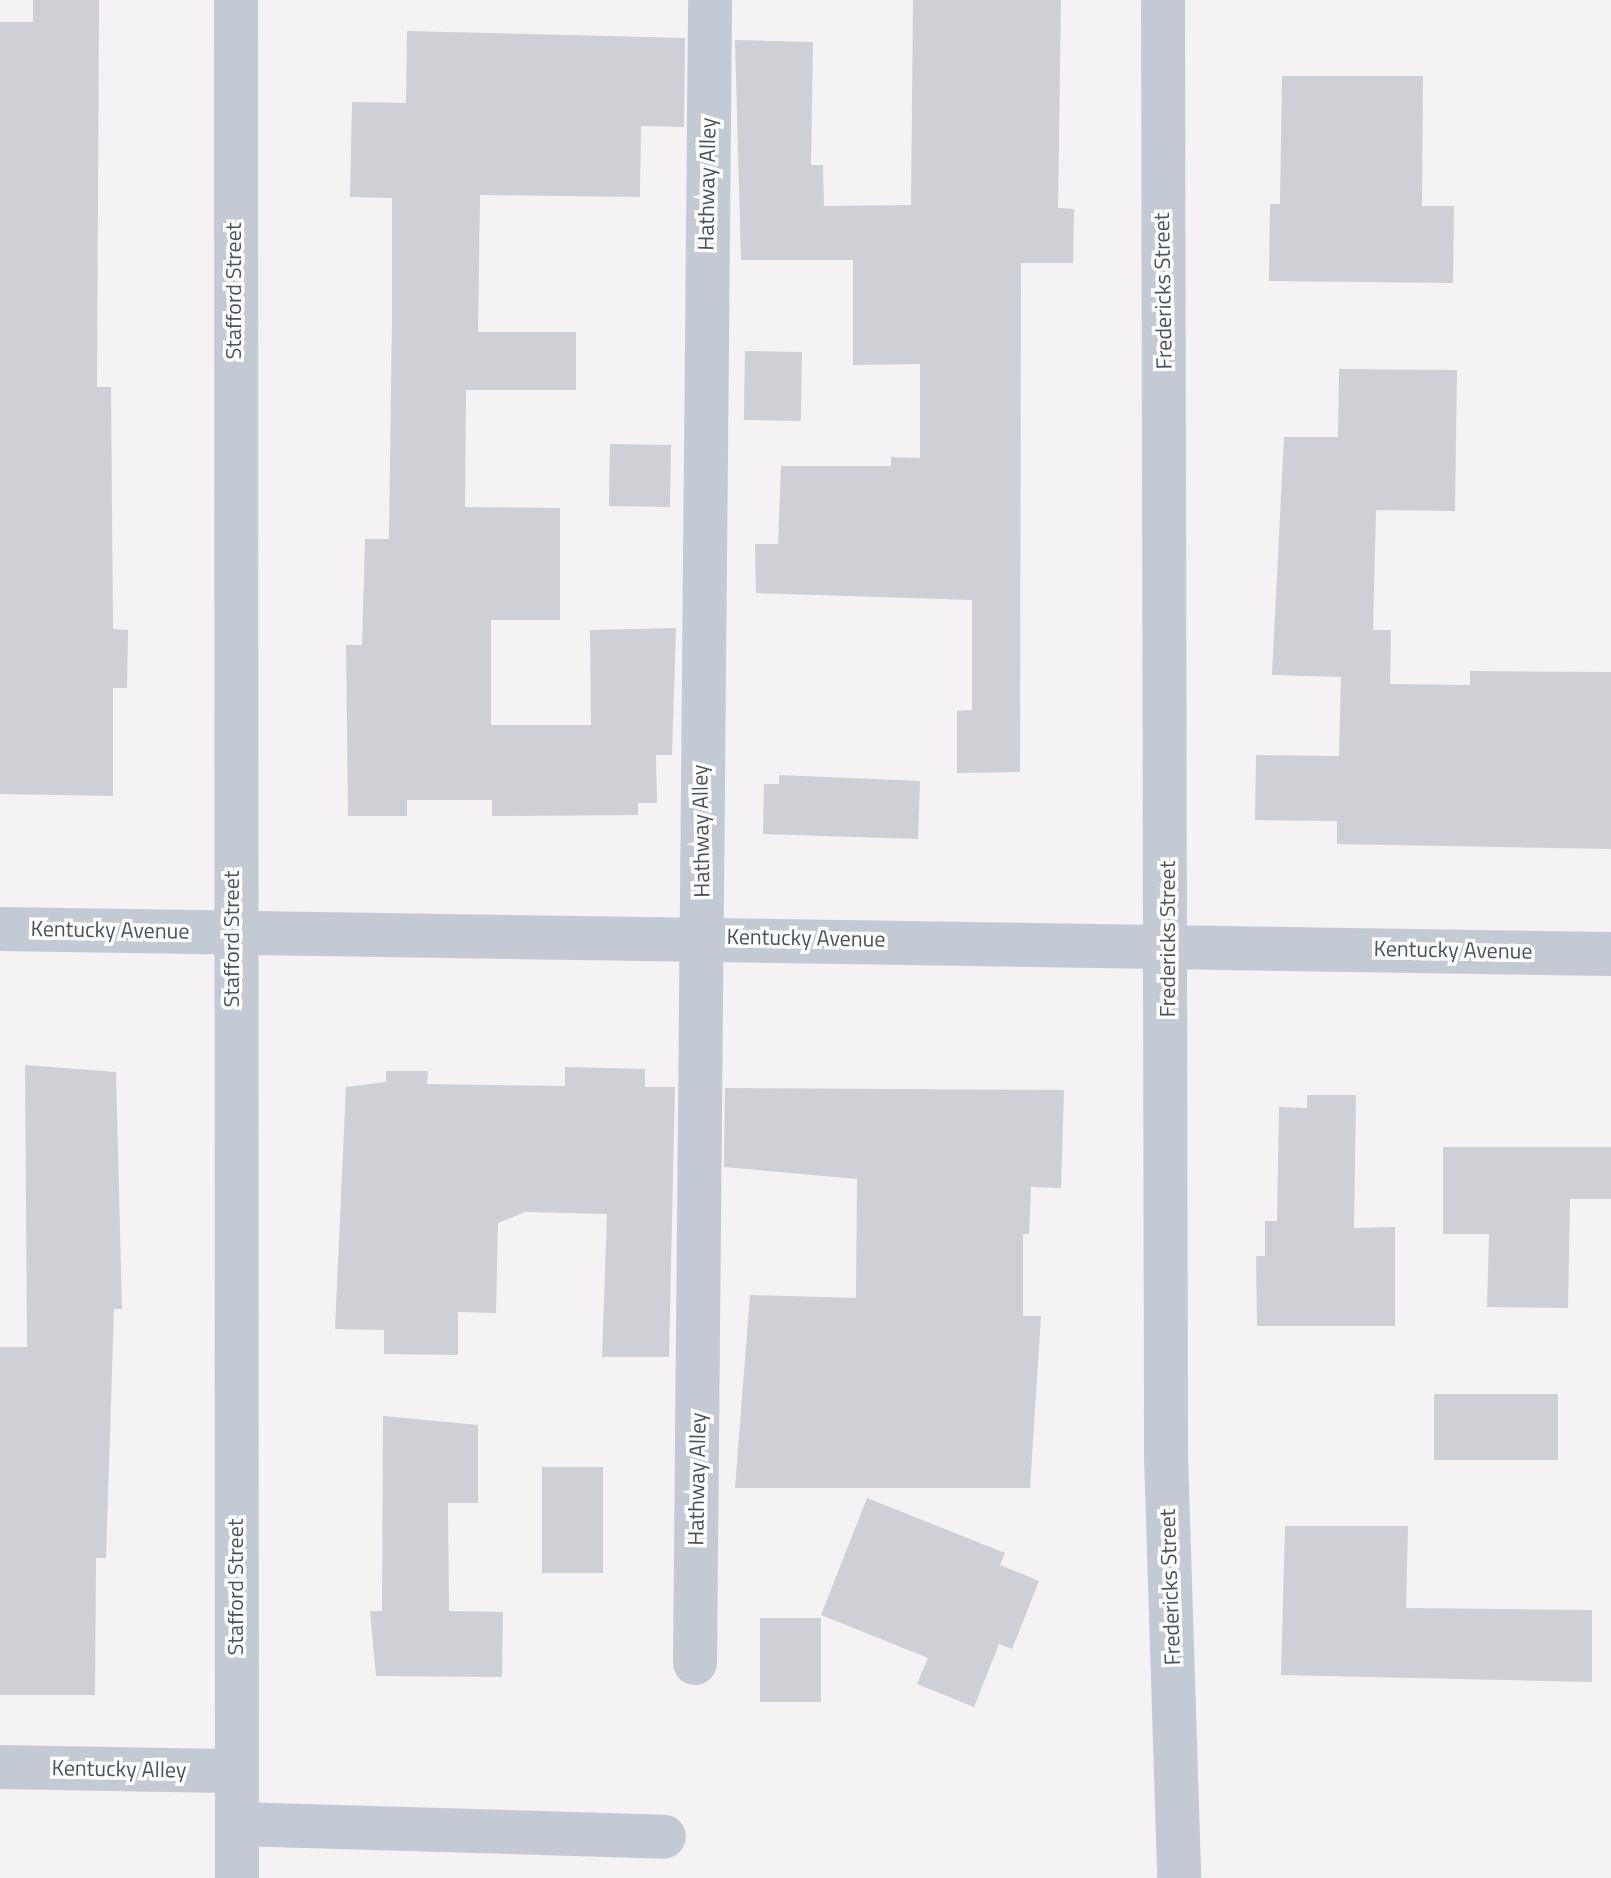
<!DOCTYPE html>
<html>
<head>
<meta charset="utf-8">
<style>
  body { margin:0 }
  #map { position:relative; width:1611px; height:1878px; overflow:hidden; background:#f4f2f2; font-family:"Titillium Web",sans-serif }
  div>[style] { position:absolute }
  .building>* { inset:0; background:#ced0d6; transform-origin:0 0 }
  .minor>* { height:44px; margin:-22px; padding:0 22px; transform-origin:22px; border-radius:22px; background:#c3cad3 }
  span { translate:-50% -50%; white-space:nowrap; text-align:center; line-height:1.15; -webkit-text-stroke:7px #fff; paint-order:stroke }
  .street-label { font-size:22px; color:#495260 }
</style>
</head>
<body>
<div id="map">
  <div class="building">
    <i style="clip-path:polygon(33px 0,99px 0,97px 387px,111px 387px,113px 629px,128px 630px,127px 688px,113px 688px,113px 796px,0 794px,0 22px,33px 22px)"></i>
    <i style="clip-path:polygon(913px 0,1061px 0,1058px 208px,1074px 209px,1073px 263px,1021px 263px,1020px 772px,957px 773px,957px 711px,972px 710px,972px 600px,756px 593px,755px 544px,778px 544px,781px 466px,891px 466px,891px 457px,920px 458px,920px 364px,853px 365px,853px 260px,741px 260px,735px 40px,813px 42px,811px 165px,823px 165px,824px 206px,911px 205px)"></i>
    <i style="clip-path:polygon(407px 31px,685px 38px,684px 127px,641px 126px,640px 197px,480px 195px,478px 332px,576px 332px,576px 390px,466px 390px,465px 507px,560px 508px,560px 620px,491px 620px,491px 725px,591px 725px,590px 630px,676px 628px,672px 755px,656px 755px,657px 803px,638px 803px,638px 815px,492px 816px,492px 800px,407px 800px,407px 816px,348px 816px,346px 645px,362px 645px,365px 539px,389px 539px,392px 315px,392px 198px,350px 197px,352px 102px,406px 103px)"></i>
    <i style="clip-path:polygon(1282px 76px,1423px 76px,1422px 206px,1454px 206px,1453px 283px,1269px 281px,1270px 204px,1280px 204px)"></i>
    <i style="left:745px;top:351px;width:57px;height:69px;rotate:1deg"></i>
    <i style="clip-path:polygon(1339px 369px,1457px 370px,1455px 511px,1376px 510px,1373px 630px,1391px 630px,1390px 684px,1470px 685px,1470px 671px,1611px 672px,1611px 849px,1337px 844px,1337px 821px,1255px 820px,1256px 755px,1339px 756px,1341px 677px,1272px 675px,1284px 437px,1338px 437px)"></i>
    <i style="left:610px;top:444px;width:61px;height:62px;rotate:1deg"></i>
    <i style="clip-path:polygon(779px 775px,920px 781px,918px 839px,763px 834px,764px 784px,779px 784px)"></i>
    <i style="clip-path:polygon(25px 1065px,116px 1072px,122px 1309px,114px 1309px,106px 1558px,96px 1558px,95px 1695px,0 1695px,0 1347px,27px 1347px)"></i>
    <i style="clip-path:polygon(565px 1067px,645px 1069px,645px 1087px,675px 1087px,669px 1357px,602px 1357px,607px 1214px,525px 1212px,498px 1223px,496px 1313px,458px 1312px,458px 1355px,384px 1354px,384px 1330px,335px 1329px,346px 1087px,386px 1082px,386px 1071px,428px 1071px,427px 1084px,565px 1086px)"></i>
    <i style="clip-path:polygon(725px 1088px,1064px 1090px,1061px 1188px,1031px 1187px,1029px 1234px,1023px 1234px,1023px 1316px,1041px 1316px,1030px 1488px,735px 1488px,750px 1295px,856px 1298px,857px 1179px,724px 1167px)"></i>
    <i style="clip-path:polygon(1307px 1095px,1356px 1095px,1354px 1228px,1395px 1227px,1395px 1326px,1257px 1326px,1256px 1256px,1265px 1256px,1265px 1221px,1277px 1221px,1279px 1107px,1307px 1108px)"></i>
    <i style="clip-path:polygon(1443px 1147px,1611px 1147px,1611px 1199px,1570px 1199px,1568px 1308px,1487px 1307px,1489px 1234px,1443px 1234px)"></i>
    <i style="left:1434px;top:1394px;width:124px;height:66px"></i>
    <i style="clip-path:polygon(383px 1416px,478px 1425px,478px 1503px,448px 1503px,449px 1611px,503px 1612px,502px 1677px,376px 1676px,370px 1611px,382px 1611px)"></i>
    <i style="left:542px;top:1467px;width:61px;height:106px"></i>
    <i style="clip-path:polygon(867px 1498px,1005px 1553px,1000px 1565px,1039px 1581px,1012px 1649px,999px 1644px,974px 1707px,917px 1684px,928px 1658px,821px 1615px)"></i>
    <i style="clip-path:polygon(1285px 1526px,1408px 1526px,1406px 1608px,1592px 1610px,1592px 1682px,1281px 1675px)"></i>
    <i style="left:760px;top:1618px;width:61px;height:84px"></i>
  </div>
  <div class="minor">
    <i style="left:236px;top:0;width:1878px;rotate:89.97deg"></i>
    <i style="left:1163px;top:0;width:1456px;rotate:89.88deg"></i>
    <i style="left:1166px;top:1456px;width:422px;rotate:88.2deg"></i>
    <i style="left:0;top:929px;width:1611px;rotate:0.89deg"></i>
    <i style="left:695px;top:1663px;width:1663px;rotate:-89.48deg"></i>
    <i style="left:0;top:1767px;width:237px;rotate:1deg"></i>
    <i style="left:237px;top:1824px;width:427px;rotate:1.7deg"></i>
  </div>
  <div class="street-label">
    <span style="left:707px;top:184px;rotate:-89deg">Hathway Alley</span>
    <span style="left:234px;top:291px;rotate:-90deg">Stafford Street</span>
    <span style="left:1163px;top:291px;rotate:-91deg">Fredericks Street</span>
    <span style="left:701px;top:831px;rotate:-91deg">Hathway Alley</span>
    <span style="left:110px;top:930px;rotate:1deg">Kentucky Avenue</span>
    <span style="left:806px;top:938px;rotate:1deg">Kentucky Avenue</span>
    <span style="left:232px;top:939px;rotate:-90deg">Stafford Street</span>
    <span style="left:1168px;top:939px;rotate:-90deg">Fredericks Street</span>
    <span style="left:1453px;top:950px;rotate:1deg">Kentucky Avenue</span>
    <span style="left:697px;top:1479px;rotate:-89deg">Hathway Alley</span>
    <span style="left:236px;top:1587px;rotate:-90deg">Stafford Street</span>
    <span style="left:1170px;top:1587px;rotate:-92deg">Fredericks Street</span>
    <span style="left:119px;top:1769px;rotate:1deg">Kentucky Alley</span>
  </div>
</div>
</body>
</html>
